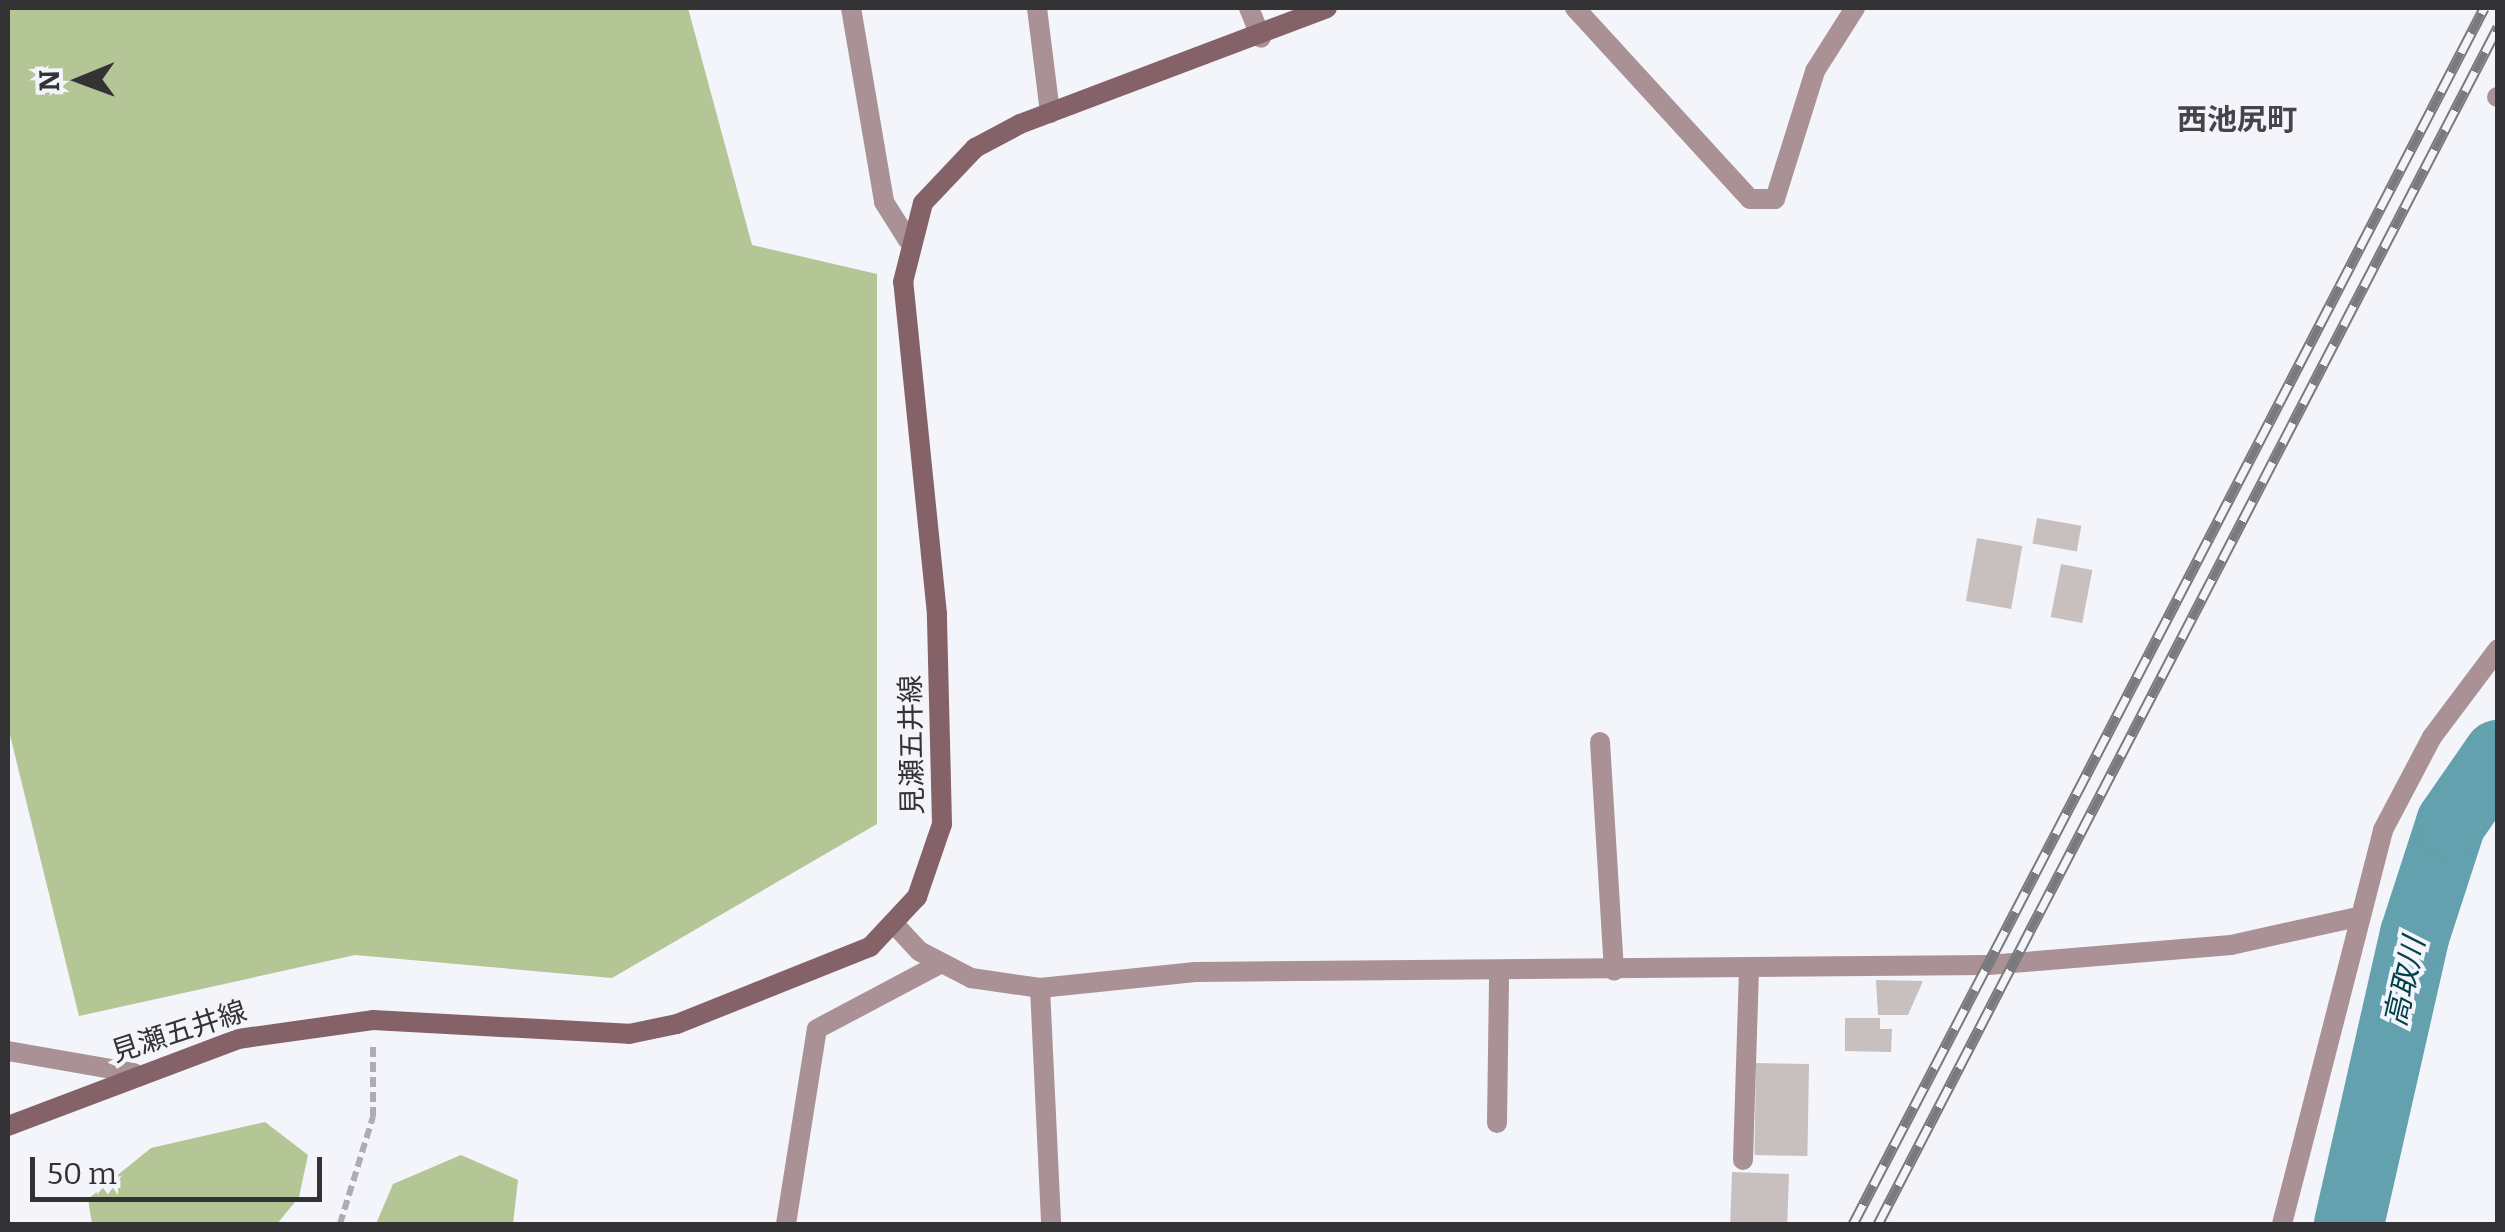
<!DOCTYPE html>
<html>
<head>
<meta charset="utf-8">
<style>
  body { margin:0 }
  #map { position:relative; width:2505px; height:1232px; overflow:hidden; background:#f4f4fb; font-family:Bitter,"Noto Sans JP",serif }
  div>[style] { position:absolute }
  .forest>* { inset:0; background:#b4c596 }
  .river>* { height:70px; margin:-35px; padding:0 35px; transform-origin:35px; border-radius:35px; background:#62a1ad }
  .building>* { inset:0; background:#c8c0be; transform-origin:0 0 }
  .path>* { height:6px; margin-top:-3px; transform-origin:0; background:repeating-linear-gradient(90deg,#acacb2 0 10px,transparent 0 15px) }
  .street>* { height:20px; margin:-10px; padding:0 10px; transform-origin:10px; border-radius:10px; background:#aa9195 }
  .secondary>* { height:20px; margin:-10px; padding:0 10px; transform-origin:10px; border-radius:10px; background:#846267 }
  .rail>* { height:11px; margin-top:-5.5px; transform-origin:0; background:repeating-linear-gradient(90deg,#f4f4fb 0 22px,#7a7a7e 0 44px); box-sizing:border-box; border-block:2px solid #7a7a7e }
  span { translate:-50% -50%; white-space:nowrap; text-align:center; line-height:1.15; -webkit-text-stroke:8px #f4f4fb; paint-order:stroke }
  .street-label { font-size:28px; color:#333335 }
  .neighbourhood-label { font-size:30px; color:#44444a; font-weight:700 }
  .water-label { font-size:30px; color:#013f49; font-style:italic }
  .frame { position:absolute; inset:0; border:10px solid #333335; pointer-events:none }
  .north { position:absolute; left:30px; top:30px; width:100px; height:100px; -webkit-text-stroke:8px #f4f4fb; paint-order:stroke; rotate:269deg; font-size:28px; font-weight:700; line-height:40px; text-align:center; color:#333335 }
  .north::after { content:''; display:block; margin:auto; width:35px; height:45px; background:#333335; clip-path:polygon(50% 0,100% 100%,50% 72%,0 100%) }
  .scale { position:absolute; left:30px; top:1157px; width:292px; height:45px; box-sizing:border-box; border:5px solid #333335; border-top:0; padding-left:12px; font-size:30px; line-height:35px; white-space:nowrap; color:#333335; -webkit-text-stroke:8px #f4f4fb; paint-order:stroke }
</style>
</head>
<body>
<div id="map">
  <div class="forest">
    <i style="clip-path:polygon(8px 8px,688px 8px,752px 245px,877px 274px,877px 824px,612px 978px,355px 955px,79px 1016px,8px 727px)"></i>
    <i style="clip-path:polygon(265px 1122px,308px 1155px,299px 1197px,277px 1224px,92px 1224px,88px 1199px,151px 1148px)"></i>
    <i style="clip-path:polygon(461px 1155px,518px 1180px,513px 1224px,376px 1224px,393px 1184px)"></i>
  </div>
  <div class="river">
    <i style="left:2349px;top:1224px;width:297px;rotate:-77.2deg"></i>
    <i style="left:2415px;top:934px;width:117px;rotate:-72deg"></i>
    <i style="left:2451px;top:823px;width:83px;rotate:-55.3deg"></i>
  </div>
  <div class="building">
    <i style="left:2037px;top:518px;width:45px;height:26px;rotate:10deg"></i>
    <i style="left:1977px;top:538px;width:46px;height:64px;rotate:10deg"></i>
    <i style="left:2061px;top:564px;width:32px;height:54px;rotate:11deg"></i>
    <i style="clip-path:polygon(1876px 980px,1923px 981px,1908px 1015px,1878px 1015px)"></i>
    <i style="clip-path:polygon(1845px 1018px,1880px 1018px,1880px 1029px,1892px 1029px,1891px 1052px,1845px 1051px)"></i>
    <i style="left:1756px;top:1063px;width:53px;height:92px;rotate:1deg"></i>
    <i style="left:1732px;top:1172px;width:57px;height:52px;rotate:2deg"></i>
  </div>
  <div class="path">
    <i style="left:340px;top:1224px;width:112px;rotate:-72.9deg"></i>
    <i style="left:373px;top:1117px;width:71px;rotate:-90deg"></i>
  </div>
  <div class="street">
    <i style="left:851px;top:8px;width:197px;rotate:80.3deg"></i>
    <i style="left:884px;top:202px;width:45px;rotate:57.7deg"></i>
    <i style="left:1037px;top:8px;width:106px;rotate:82.9deg"></i>
    <i style="left:1249px;top:8px;width:32px;rotate:68deg"></i>
    <i style="left:1575px;top:8px;width:259px;rotate:47.5deg"></i>
    <i style="left:1750px;top:199px;width:25px"></i>
    <i style="left:1775px;top:199px;width:134px;rotate:-72.6deg"></i>
    <i style="left:1815px;top:71px;width:75px;rotate:-57.6deg"></i>
    <i style="left:2497px;top:97px;width:1px"></i>
    <i style="left:1600px;top:742px;width:229px;rotate:86.5deg"></i>
    <i style="left:895px;top:925px;width:35px;rotate:47deg"></i>
    <i style="left:919px;top:951px;width:59px;rotate:27.4deg"></i>
    <i style="left:971px;top:978px;width:70px;rotate:8.2deg"></i>
    <i style="left:1040px;top:988px;width:156px;rotate:-5.9deg"></i>
    <i style="left:1195px;top:972px;width:793px;rotate:-0.51deg"></i>
    <i style="left:1988px;top:965px;width:244px;rotate:-4.7deg"></i>
    <i style="left:2231px;top:945px;width:125px;rotate:-12.5deg"></i>
    <i style="left:1040px;top:988px;width:236px;rotate:87.3deg"></i>
    <i style="left:8px;top:1051px;width:128px;rotate:9.9deg"></i>
    <i style="left:1497px;top:1123px;width:151px;rotate:-89.2deg"></i>
    <i style="left:1743px;top:1160px;width:189px;rotate:-88.2deg"></i>
    <i style="left:786px;top:1224px;width:197px;rotate:-81deg"></i>
    <i style="left:817px;top:1029px;width:139px;rotate:-27.9deg"></i>
    <i style="left:2282px;top:1224px;width:407px;rotate:-75.6deg"></i>
    <i style="left:2383px;top:830px;width:105px;rotate:-62.2deg"></i>
    <i style="left:2432px;top:737px;width:110px;rotate:-53.1deg"></i>
  </div>
  <div class="secondary">
    <i style="left:8px;top:1126px;width:246px;rotate:-20.7deg"></i>
    <i style="left:238px;top:1039px;width:136px;rotate:-8deg"></i>
    <i style="left:373px;top:1020px;width:256px;rotate:3.1deg"></i>
    <i style="left:629px;top:1034px;width:49px;rotate:-11.8deg"></i>
    <i style="left:677px;top:1024px;width:208px;rotate:-21.8deg"></i>
    <i style="left:870px;top:947px;width:69px;rotate:-46.8deg"></i>
    <i style="left:917px;top:897px;width:77px;rotate:-71.1deg"></i>
    <i style="left:942px;top:824px;width:210px;rotate:-91.4deg"></i>
    <i style="left:937px;top:614px;width:334px;rotate:-95.8deg"></i>
    <i style="left:903px;top:282px;width:81px;rotate:-75.8deg"></i>
    <i style="left:923px;top:203px;width:76px;rotate:-46.6deg"></i>
    <i style="left:975px;top:148px;width:51px;rotate:-28.1deg"></i>
    <i style="left:1020px;top:124px;width:328px;rotate:-20.7deg"></i>
  </div>
  <div class="rail">
    <i style="left:1853px;top:1224px;width:1370px;rotate:-62.57deg"></i>
    <i style="left:1878px;top:1224px;width:1348px;rotate:-62.62deg"></i>
  </div>
  <div class="street-label">
    <span style="left:912px;top:745px;rotate:-91deg">見瀬五井線</span>
    <span style="left:179px;top:1032px;rotate:-18deg">見瀬五井線</span>
  </div>
  <div class="neighbourhood-label">
    <span style="left:2237px;top:120px">西池尻町</span>
  </div>
  <div class="water-label">
    <span style="left:2405px;top:982px;rotate:-77deg">高取川</span>
  </div>
  <div class="frame"></div>
  <div class="north">N</div>
  <div class="scale">50 m</div>
</div>
</body>
</html>
